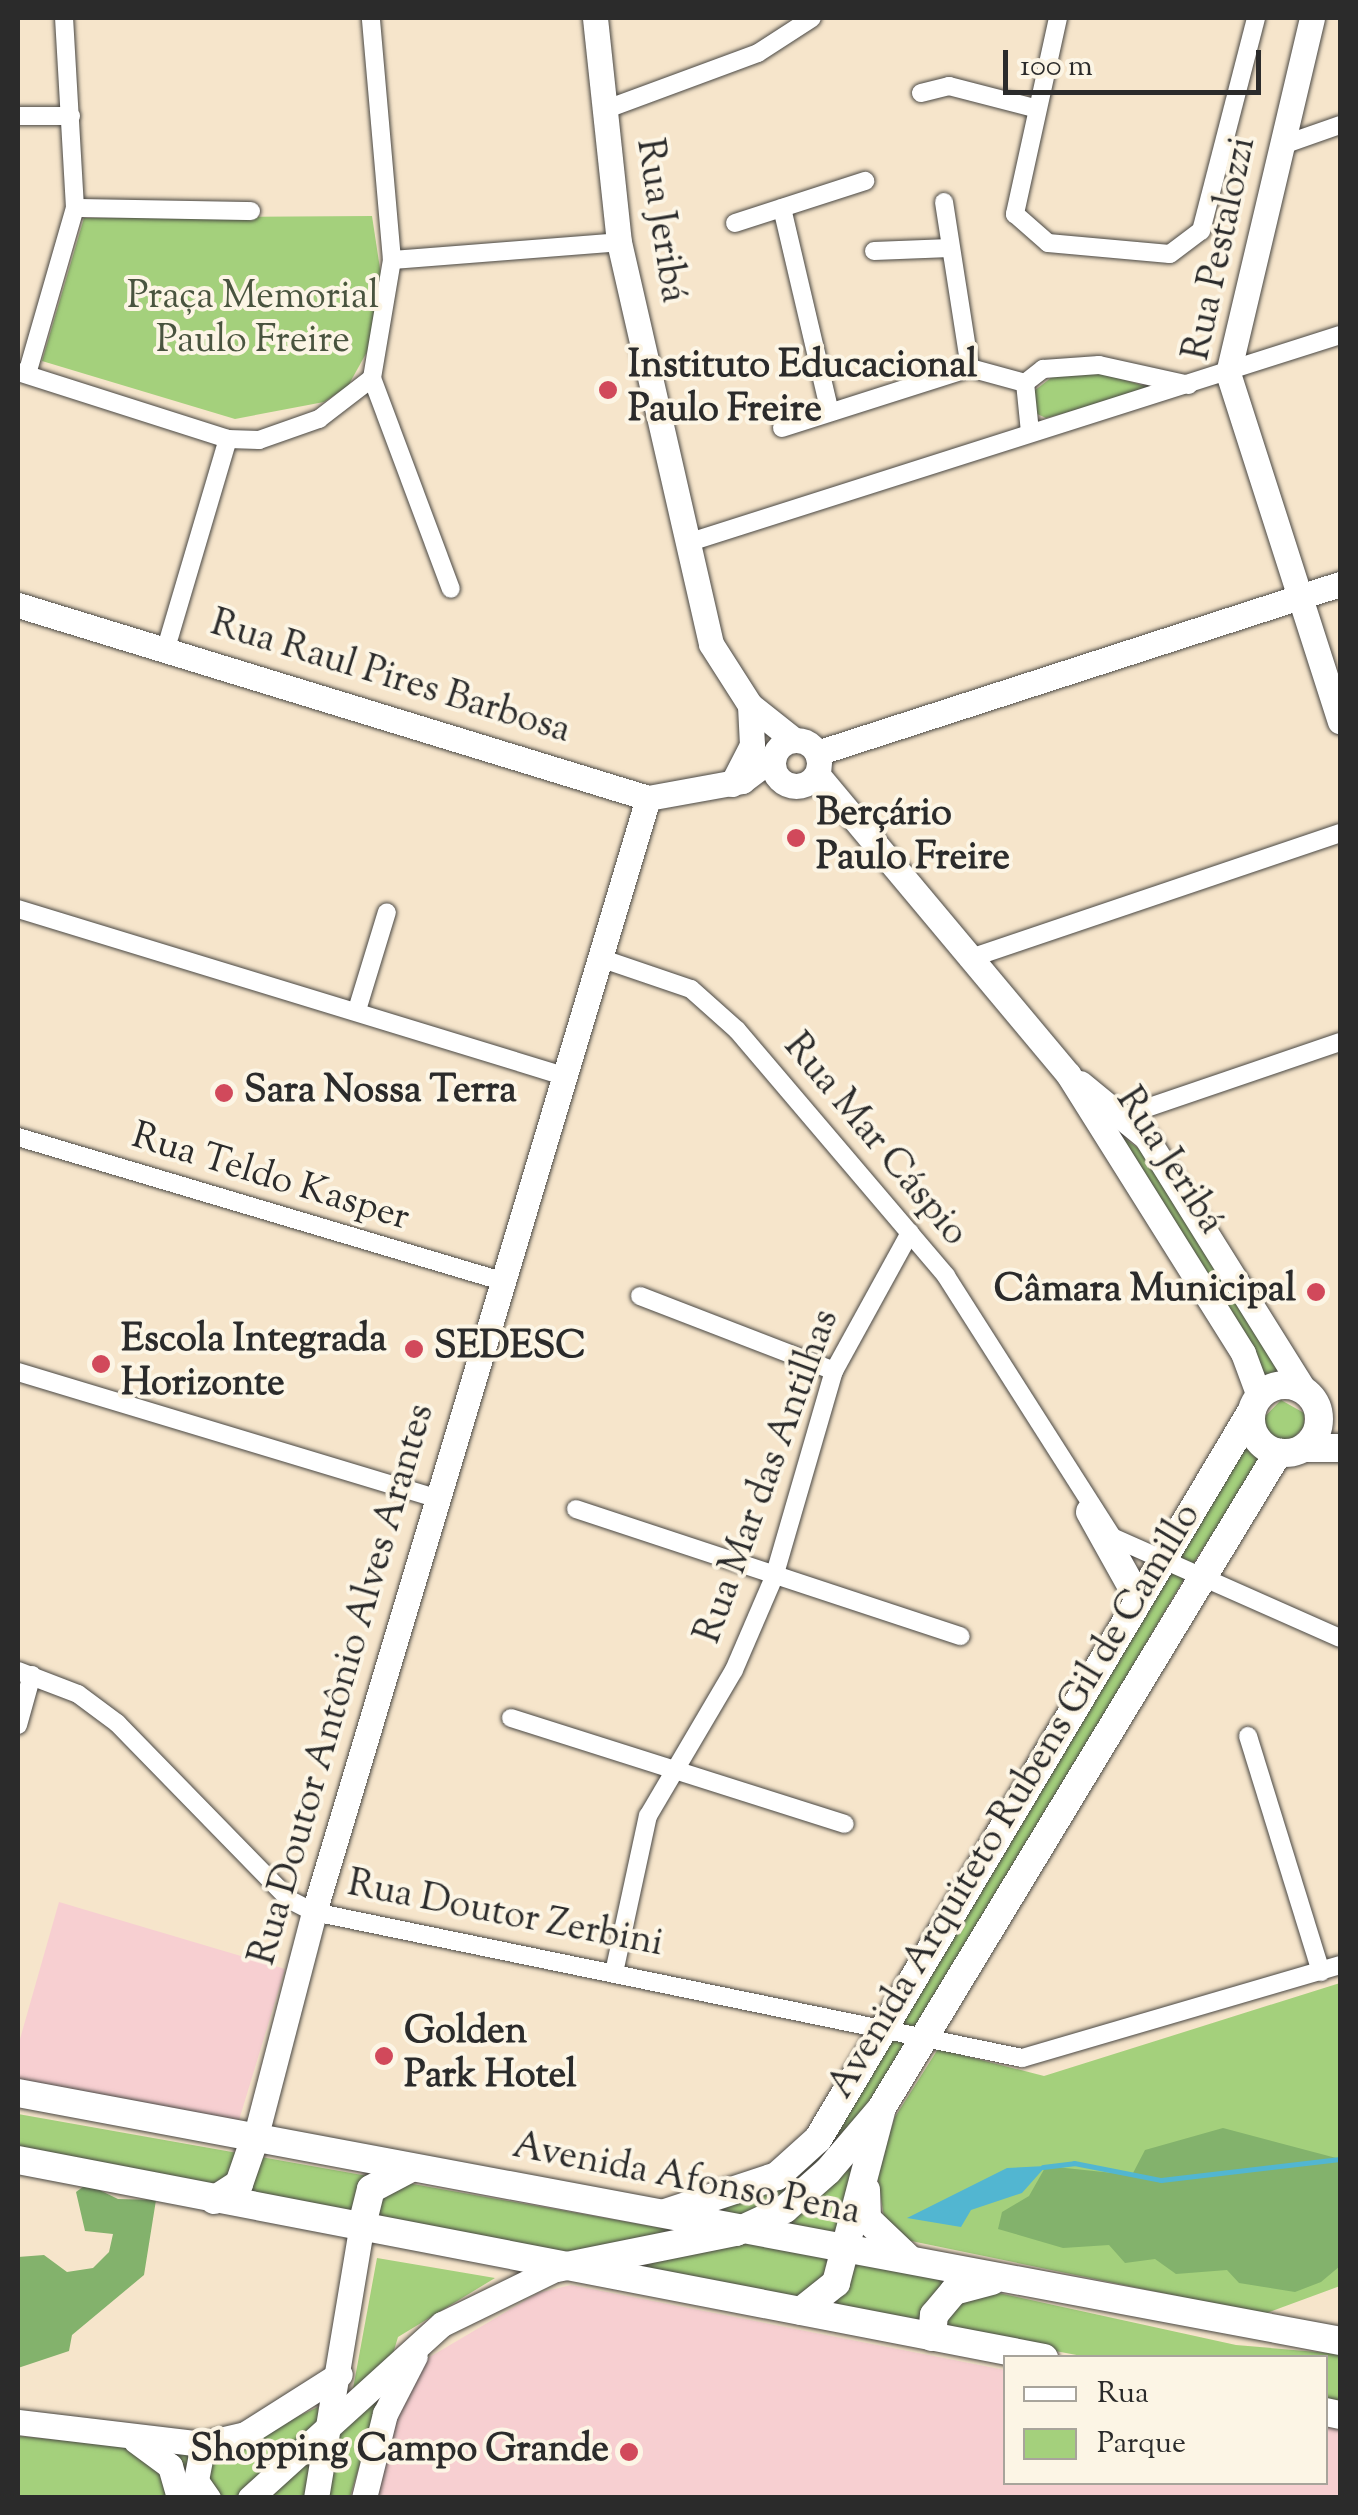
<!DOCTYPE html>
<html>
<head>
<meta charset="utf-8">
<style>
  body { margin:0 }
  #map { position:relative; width:1358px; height:2515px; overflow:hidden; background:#f6e5cb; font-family:"Sorts Mill Goudy",serif }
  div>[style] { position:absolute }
  .built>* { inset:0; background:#f7cfd1 }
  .green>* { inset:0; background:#a4d07c }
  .forest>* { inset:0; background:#83b26c }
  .water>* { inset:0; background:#52b6d1 }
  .stream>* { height:5px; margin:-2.5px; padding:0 2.5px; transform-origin:2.5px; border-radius:2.5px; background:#52b6d1 }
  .roads { filter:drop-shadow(0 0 2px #494743) drop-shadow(0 0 2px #494743) }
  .street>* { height:18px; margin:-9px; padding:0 9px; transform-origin:9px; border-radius:9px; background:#fff }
  .secondary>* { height:25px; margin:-12.5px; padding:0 12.5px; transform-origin:12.5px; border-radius:12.5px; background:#fff }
  .secondary>.ring { margin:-12.5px; padding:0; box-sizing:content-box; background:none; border:25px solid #fff; border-radius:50% }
  .primary>* { height:28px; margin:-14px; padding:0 14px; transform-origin:14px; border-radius:14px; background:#fff }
  .primary>.ring { margin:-14px; padding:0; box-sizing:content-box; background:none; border:28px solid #fff; border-radius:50% }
  .dots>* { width:28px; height:28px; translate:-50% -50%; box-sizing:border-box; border:5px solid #fcf5e5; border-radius:50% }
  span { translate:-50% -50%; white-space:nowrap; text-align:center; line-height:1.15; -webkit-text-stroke:8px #fcf5e5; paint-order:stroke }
  .street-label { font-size:38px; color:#2b2b2b }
  .park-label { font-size:38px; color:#49543f }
  .poi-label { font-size:38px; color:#2b2b2b; font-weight:700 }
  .left { translate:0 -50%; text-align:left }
  .right { translate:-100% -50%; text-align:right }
  .frame { position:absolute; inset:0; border:20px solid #2b2b2b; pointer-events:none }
  .legend { position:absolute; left:1003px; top:2355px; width:325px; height:130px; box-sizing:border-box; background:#fcf5e5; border:2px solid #a8a49b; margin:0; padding:12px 18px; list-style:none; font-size:30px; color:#2b2b2b }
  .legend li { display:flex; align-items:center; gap:20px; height:50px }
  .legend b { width:50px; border:2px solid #a8a49b }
  .scale { position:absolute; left:1003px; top:50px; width:258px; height:45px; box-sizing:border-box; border:5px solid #2b2b2b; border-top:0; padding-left:12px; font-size:30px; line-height:35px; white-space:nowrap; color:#2b2b2b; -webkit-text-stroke:8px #fcf5e5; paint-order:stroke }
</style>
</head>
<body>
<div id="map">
  <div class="built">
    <i style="clip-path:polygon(59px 1902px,285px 1969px,239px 2120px,18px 2082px,18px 2046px)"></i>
    <i style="clip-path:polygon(571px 2285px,1005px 2370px,1006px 2482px,1326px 2482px,1326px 2427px,1340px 2430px,1340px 2497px,376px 2498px,393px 2420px,423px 2361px,538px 2293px)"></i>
  </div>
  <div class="green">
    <i style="clip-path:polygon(372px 216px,384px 295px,373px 341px,348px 386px,324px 402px,235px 419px,42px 361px,84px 218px)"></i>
    <i style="clip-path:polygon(1056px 374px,1104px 374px,1155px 389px,1046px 418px,1035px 413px,1034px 391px)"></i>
    <i style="clip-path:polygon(1119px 1134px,1144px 1153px,1288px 1384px,1263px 1374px)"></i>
    <i style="clip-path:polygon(1281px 1400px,1304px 1413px,1304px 1427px,1243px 1489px,1194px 1562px,917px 2031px,843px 2237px,679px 2213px,765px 2194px,857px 2098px,1243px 1439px)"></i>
    <i style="clip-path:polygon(1340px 1983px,1340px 2286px,1264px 2314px,887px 2236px,877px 2173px,895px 2117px,938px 2049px,1044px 2076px)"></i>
    <i style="clip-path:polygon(18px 2114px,876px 2266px,1236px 2345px,1340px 2354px,1340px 2407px,1326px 2404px,1326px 2358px,1087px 2357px,18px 2153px)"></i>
    <i style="clip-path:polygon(377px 2258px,495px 2278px,398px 2337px,350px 2497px,267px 2498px,346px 2427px)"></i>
    <i style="clip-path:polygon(318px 2407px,319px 2428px,239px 2497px,18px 2497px,18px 2436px,215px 2455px)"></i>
  </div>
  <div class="forest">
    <i style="clip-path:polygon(1223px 2128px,1340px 2159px,1340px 2266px,1321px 2282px,1295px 2292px,1239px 2283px,1227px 2270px,1176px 2274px,1155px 2259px,1125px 2263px,1109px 2245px,1063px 2248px,998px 2229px,1002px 2212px,1029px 2196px,1046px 2166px,1132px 2175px,1145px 2150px)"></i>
    <i style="clip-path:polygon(87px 2184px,118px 2199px,156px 2200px,144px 2275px,72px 2335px,69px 2351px,18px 2368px,18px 2257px,44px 2255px,67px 2272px,93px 2268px,109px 2252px,113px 2234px,85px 2231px,76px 2192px)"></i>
  </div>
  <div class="water">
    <i style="clip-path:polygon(1046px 2166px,1022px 2193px,971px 2210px,961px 2227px,907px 2218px,1007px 2168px)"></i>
  </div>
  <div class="stream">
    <i style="left:1043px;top:2167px;width:31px;rotate:-7deg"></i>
    <i style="left:1074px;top:2163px;width:89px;rotate:11.1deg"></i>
    <i style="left:1161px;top:2180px;width:180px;rotate:-6.7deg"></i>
  </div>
  <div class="roads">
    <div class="street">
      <i style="left:1058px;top:18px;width:201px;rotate:102.4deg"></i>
      <i style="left:1015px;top:214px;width:44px;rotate:41.3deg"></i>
      <i style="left:1048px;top:243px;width:122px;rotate:5.2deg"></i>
      <i style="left:1170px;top:254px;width:39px;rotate:-37deg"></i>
      <i style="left:1201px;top:231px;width:220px;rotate:-75.5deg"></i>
      <i style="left:921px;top:93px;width:29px;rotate:-14deg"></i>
      <i style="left:949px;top:86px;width:88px;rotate:14.5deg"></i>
      <i style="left:604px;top:110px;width:164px;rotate:-20.3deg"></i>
      <i style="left:758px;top:53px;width:64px;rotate:-32.9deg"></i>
      <i style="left:18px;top:116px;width:53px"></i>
      <i style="left:1280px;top:146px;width:64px;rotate:-19.3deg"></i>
      <i style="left:944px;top:202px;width:168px;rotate:81.1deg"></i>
      <i style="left:75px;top:208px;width:176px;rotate:1deg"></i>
      <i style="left:782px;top:208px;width:206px;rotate:76.8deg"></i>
      <i style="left:735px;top:223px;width:137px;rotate:-17.9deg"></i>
      <i style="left:874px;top:251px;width:76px;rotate:-2.3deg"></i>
      <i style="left:392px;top:260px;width:228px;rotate:-4.5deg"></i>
      <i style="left:18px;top:372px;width:220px;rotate:17.7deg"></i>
      <i style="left:228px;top:439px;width:31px;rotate:2deg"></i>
      <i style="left:259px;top:440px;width:64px;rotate:-19.3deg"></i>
      <i style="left:319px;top:419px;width:67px;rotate:-37.7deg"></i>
      <i style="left:372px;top:378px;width:120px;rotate:-80.4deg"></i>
      <i style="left:392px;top:260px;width:243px;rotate:-95deg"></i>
      <i style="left:27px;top:374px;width:173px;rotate:-73.9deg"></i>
      <i style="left:75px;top:208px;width:190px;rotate:-93.3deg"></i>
      <i style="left:372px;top:378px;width:225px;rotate:69.5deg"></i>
      <i style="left:782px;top:428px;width:197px;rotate:-17.7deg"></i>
      <i style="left:970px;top:368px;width:57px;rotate:15.3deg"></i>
      <i style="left:1030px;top:432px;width:49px;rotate:-95.8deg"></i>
      <i style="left:1025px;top:383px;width:23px;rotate:-38deg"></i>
      <i style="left:1043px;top:369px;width:56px;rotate:-4.1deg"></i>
      <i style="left:1099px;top:365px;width:92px;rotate:12.5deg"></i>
      <i style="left:687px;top:543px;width:685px;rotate:-17.67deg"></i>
      <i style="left:166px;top:648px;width:218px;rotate:-73.5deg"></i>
      <i style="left:18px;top:909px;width:571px;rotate:17.01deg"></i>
      <i style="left:600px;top:958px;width:96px;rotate:18.8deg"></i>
      <i style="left:691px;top:989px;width:62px;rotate:41.7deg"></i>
      <i style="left:737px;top:1030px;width:323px;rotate:49.6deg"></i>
      <i style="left:946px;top:1276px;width:309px;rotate:57.5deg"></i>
      <i style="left:1112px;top:1537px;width:249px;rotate:23.9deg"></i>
      <i style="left:968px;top:959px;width:393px;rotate:-18.7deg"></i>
      <i style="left:357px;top:1010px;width:102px;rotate:-73deg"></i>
      <i style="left:1114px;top:1119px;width:239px;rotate:-18.8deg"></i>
      <i style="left:18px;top:1137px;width:508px;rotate:16.58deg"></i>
      <i style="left:640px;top:1296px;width:208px;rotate:21.1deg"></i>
      <i style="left:18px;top:1372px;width:437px;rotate:16.8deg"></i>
      <i style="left:576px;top:1509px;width:405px;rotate:18.3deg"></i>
      <i style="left:18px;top:1671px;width:64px;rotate:21deg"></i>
      <i style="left:78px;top:1694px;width:49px;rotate:36.6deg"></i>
      <i style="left:117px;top:1723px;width:248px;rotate:45.7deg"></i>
      <i style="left:290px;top:1900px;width:27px;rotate:27deg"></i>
      <i style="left:314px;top:1912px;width:723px;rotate:11.65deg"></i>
      <i style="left:1022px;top:2058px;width:331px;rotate:-16.3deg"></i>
      <i style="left:511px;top:1718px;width:350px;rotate:17.6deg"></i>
      <i style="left:18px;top:1725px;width:52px;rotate:-74.4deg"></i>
      <i style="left:1248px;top:1736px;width:247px;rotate:72.8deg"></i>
      <i style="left:615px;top:1968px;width:156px;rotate:-77.8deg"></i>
      <i style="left:648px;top:1816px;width:169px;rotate:-59.5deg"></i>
      <i style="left:734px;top:1670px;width:101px;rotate:-66.7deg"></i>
      <i style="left:774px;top:1577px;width:215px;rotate:-73.8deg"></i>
      <i style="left:834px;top:1371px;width:158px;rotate:-61.2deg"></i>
    </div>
    <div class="secondary">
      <i style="left:595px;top:18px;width:225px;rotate:83.9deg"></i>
      <i style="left:619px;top:242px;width:412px;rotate:77.1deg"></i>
      <i style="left:711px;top:644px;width:72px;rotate:57.4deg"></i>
      <i style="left:750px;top:705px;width:56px;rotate:38.5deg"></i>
      <i style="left:1312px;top:18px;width:365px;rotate:103.3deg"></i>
      <i style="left:1228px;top:373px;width:366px;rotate:72.2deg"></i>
      <i style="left:18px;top:605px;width:659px;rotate:17.03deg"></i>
      <i style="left:648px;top:798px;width:96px;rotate:-10.3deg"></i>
      <i style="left:742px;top:781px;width:39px;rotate:-37deg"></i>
      <i class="ring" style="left:773px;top:740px;width:21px;height:21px"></i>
      <i style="left:817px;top:753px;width:550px;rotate:-17.91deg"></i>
      <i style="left:817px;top:774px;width:391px;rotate:50.1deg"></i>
      <i style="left:1068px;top:1074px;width:329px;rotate:57.9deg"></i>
      <i style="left:1243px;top:1353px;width:46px;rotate:69.6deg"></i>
      <i style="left:732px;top:784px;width:44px;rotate:-62.9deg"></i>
      <i style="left:752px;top:745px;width:40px;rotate:-92.9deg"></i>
      <i style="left:1080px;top:1083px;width:85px;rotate:39.3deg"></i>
      <i style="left:1146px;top:1137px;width:300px;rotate:58deg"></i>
      <i style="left:256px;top:2135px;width:230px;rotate:-75.4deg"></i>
      <i style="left:314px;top:1912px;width:1163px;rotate:-73.31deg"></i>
      <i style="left:18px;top:2422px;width:186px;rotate:6.8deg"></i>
      <i style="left:203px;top:2444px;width:43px;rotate:-13.4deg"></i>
      <i style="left:245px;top:2434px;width:112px;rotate:-32.3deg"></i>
      <i style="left:136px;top:2441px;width:42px;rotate:36.3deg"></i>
      <i style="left:170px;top:2466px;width:33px;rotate:74deg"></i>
      <i style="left:203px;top:2444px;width:38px;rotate:101deg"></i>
      <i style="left:196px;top:2481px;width:21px;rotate:55deg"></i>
      <i style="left:250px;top:2498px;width:259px;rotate:-42.2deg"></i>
      <i style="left:442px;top:2324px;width:128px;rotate:-26deg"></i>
      <i style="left:316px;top:2498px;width:273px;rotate:-80.5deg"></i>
      <i style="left:364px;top:2498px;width:87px;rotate:-76deg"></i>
      <i style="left:385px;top:2414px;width:65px;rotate:-62.7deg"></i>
    </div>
    <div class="primary">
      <i class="ring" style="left:1251px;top:1385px;width:40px;height:40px"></i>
      <i style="left:1304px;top:1448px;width:36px"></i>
      <i style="left:1090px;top:1512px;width:96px;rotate:60.8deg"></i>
      <i style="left:18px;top:2093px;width:1345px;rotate:10.62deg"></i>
      <i style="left:18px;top:2160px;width:1045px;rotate:10.92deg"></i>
      <i style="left:866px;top:2190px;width:29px;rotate:88deg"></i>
      <i style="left:867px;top:2219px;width:58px;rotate:43.6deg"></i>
      <i style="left:214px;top:2200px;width:30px;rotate:-33deg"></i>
      <i style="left:239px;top:2184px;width:52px;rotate:-70.9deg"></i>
      <i style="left:665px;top:2213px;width:118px;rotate:-18.3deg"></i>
      <i style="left:777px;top:2176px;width:55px;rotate:-42.1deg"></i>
      <i style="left:818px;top:2139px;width:846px;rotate:-59.22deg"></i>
      <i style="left:361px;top:2229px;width:41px;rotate:-76deg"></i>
      <i style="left:371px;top:2189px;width:45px;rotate:-27.7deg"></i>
      <i style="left:557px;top:2268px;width:183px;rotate:-11.4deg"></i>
      <i style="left:736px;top:2232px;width:54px;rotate:-25.1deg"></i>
      <i style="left:785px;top:2209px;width:57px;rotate:-41.5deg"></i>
      <i style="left:828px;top:2171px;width:82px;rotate:-49.5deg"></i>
      <i style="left:881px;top:2109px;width:767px;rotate:-58.82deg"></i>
      <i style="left:801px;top:2311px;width:45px;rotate:-38.7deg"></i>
      <i style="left:836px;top:2283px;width:177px;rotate:-75.3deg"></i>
      <i style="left:932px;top:2337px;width:22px;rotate:-85deg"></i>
      <i style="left:934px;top:2315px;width:31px;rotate:-50deg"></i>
      <i style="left:954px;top:2291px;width:39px;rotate:-15deg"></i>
      <i style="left:1326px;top:2412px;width:14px;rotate:12deg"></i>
    </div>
  </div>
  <div class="dots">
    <i style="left:608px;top:390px;background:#d1495b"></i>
    <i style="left:796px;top:838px;background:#d1495b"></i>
    <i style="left:224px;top:1093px;background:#d1495b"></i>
    <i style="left:1316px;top:1292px;background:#d1495b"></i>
    <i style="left:414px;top:1349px;background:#d1495b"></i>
    <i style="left:101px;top:1364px;background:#d1495b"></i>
    <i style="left:384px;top:2056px;background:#d1495b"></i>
    <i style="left:629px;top:2452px;background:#d1495b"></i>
  </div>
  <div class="street-label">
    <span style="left:659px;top:221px;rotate:81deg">Rua Jeribá</span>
    <span style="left:1222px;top:249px;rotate:-78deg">Rua Pestalozzi</span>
    <span style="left:390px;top:679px;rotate:17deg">Rua Raul Pires Barbosa</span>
    <span style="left:874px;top:1141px;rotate:50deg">Rua Mar Cáspio</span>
    <span style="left:1168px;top:1162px;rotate:57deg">Rua Jeribá</span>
    <span style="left:270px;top:1179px;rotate:17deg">Rua Teldo Kasper</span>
    <span style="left:769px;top:1477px;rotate:-70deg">Rua Mar das Antilhas</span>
    <span style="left:344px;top:1685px;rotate:-74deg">Rua Doutor Antônio Alves Arantes</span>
    <span style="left:1016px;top:1802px;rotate:-59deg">Avenida Arquiteto Rubens Gil de Camillo</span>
    <span style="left:505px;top:1916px;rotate:11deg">Rua Doutor Zerbini</span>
    <span style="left:686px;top:2181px;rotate:11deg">Avenida Afonso Pena</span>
  </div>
  <div class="park-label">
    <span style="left:253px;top:321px">Praça Memorial<br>Paulo Freire</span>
  </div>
  <div class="poi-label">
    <span class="left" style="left:628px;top:390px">Instituto Educacional<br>Paulo Freire</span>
    <span class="left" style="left:816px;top:838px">Berçário<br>Paulo Freire</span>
    <span class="left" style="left:244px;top:1093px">Sara Nossa Terra</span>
    <span class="right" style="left:1296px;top:1292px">Câmara Municipal</span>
    <span class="left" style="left:121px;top:1364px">Escola Integrada<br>Horizonte</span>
    <span class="left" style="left:434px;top:1349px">SEDESC</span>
    <span class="left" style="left:404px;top:2056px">Golden<br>Park Hotel</span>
    <span class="right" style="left:609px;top:2452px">Shopping Campo Grande</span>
  </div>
  <div class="frame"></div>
  <ul class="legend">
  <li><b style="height:12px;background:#fff"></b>Rua</li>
  <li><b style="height:28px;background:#a4d07c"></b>Parque</li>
  </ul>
  <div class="scale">100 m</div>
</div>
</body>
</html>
